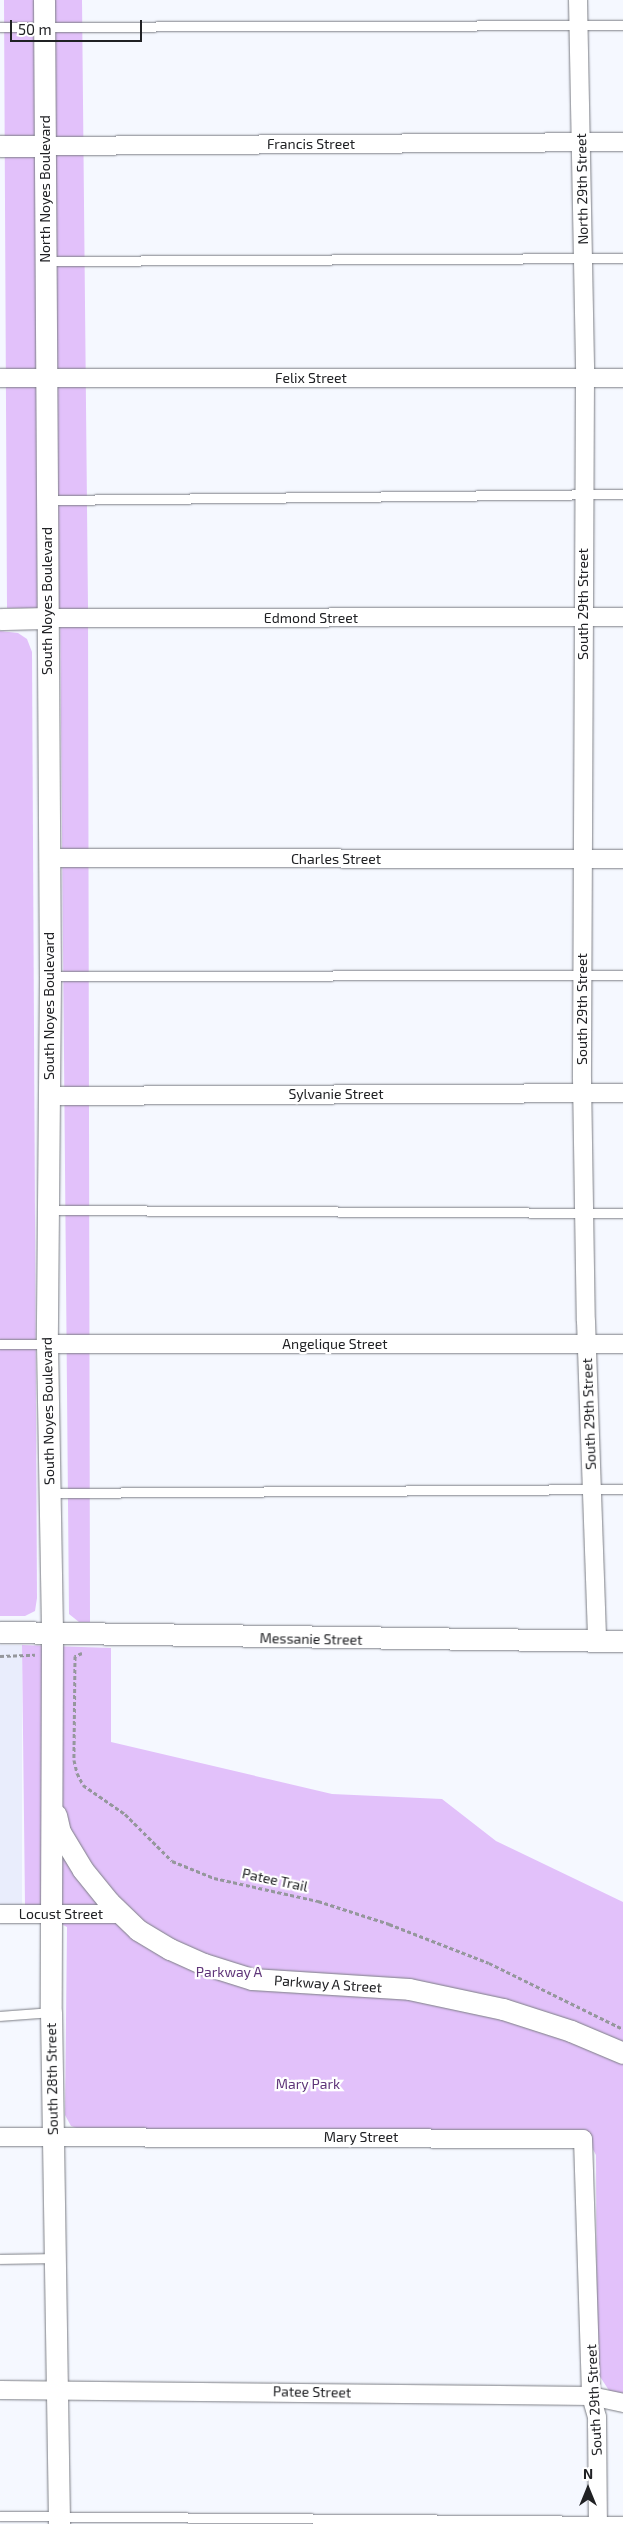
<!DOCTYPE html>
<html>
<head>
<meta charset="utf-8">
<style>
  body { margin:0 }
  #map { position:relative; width:623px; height:2524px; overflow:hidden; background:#f5f8ff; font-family:"Exo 2",sans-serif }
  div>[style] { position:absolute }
  .built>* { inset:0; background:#e9edfc; transform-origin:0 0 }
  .green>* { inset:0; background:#e2c1fa }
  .path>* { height:3px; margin-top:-1.5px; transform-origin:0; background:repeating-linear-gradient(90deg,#95979c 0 4px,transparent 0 6.5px) }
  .roads { filter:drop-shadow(0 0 1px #7b7d84) drop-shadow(0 0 1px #7b7d84) }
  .service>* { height:9px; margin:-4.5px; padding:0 4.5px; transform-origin:4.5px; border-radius:4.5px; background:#fff }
  .minor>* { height:18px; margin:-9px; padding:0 9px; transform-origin:9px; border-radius:9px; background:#fff }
  .tertiary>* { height:21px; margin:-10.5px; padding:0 10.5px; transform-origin:10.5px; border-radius:10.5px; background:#fff }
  span { translate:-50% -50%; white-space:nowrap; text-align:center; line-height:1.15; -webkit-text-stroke:4.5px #fff; paint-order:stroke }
  .street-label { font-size:14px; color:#202124 }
  .park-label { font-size:14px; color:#5f3579 }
  .north { position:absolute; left:563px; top:2464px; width:50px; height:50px; -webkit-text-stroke:4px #fff; paint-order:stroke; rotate:0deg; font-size:14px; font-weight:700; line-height:20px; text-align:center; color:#202124 }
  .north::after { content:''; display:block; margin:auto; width:18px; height:22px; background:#202124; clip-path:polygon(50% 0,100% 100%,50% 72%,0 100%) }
  .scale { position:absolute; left:10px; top:20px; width:132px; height:22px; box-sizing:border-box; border:2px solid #202124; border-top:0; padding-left:6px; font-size:15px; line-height:18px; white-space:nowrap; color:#202124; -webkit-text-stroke:4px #fff; paint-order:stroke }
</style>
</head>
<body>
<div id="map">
  <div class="built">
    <i style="left:0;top:1645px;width:22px;height:260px"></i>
  </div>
  <div class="green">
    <i style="clip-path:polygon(4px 0,82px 0,88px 607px,90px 1622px,79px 1622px,69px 1614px,60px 608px,7px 608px)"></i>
    <i style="clip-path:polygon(0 631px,18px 633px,27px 639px,32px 652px,37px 1598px,35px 1611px,25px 1616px,0 1616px)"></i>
    <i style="clip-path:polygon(22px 1645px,111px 1648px,111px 1742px,332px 1794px,442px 1799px,496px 1841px,623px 1902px,623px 2394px,610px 2392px,597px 2372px,596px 2155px,590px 2144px,82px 2130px,71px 2126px,65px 2115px,67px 1927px,25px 1905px)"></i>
  </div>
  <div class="path">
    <i style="left:82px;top:1653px;width:8px;rotate:157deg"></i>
    <i style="left:75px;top:1656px;width:104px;rotate:90.6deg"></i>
    <i style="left:74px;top:1760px;width:13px;rotate:77deg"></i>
    <i style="left:77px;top:1773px;width:13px;rotate:63deg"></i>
    <i style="left:83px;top:1785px;width:51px;rotate:34.6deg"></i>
    <i style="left:125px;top:1814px;width:66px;rotate:45deg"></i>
    <i style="left:172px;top:1861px;width:45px;rotate:22deg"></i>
    <i style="left:214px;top:1878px;width:107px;rotate:12.5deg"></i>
    <i style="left:318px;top:1901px;width:75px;rotate:17.9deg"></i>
    <i style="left:389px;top:1924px;width:107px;rotate:21.3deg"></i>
    <i style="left:489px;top:1963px;width:149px;rotate:26.2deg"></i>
    <i style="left:0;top:1656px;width:35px;rotate:-2deg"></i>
  </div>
  <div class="roads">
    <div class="service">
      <i style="left:0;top:27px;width:623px;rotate:-0.18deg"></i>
      <i style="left:46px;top:261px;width:577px;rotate:-0.3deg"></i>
      <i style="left:47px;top:500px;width:576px;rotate:-0.6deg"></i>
      <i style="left:50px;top:976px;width:573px;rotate:-0.1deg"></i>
      <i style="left:49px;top:1210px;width:574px;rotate:0.3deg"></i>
      <i style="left:0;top:1344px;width:47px"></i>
      <i style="left:49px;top:1493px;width:574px;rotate:-0.4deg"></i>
      <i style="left:0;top:2016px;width:51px;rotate:-4.5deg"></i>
      <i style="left:0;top:2259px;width:55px;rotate:-1deg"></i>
      <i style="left:0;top:2516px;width:623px;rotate:0.46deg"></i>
    </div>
    <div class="minor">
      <i style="left:578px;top:0;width:378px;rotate:88.9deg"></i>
      <i style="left:585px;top:378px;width:701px;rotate:90.25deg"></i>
      <i style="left:582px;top:1079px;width:242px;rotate:89.1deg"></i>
      <i style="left:586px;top:1321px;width:320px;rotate:88deg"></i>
      <i style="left:45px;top:146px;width:578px;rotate:-0.4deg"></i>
      <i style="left:0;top:378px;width:623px"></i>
      <i style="left:47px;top:618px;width:576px;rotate:-0.1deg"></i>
      <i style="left:50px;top:858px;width:573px;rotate:0.1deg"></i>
      <i style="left:49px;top:1096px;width:574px;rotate:-0.3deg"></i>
      <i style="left:47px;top:1344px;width:576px"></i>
      <i style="left:0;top:1914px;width:121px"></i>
      <i style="left:0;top:2137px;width:583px;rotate:0.2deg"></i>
      <i style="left:583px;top:2139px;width:257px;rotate:88.2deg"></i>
      <i style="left:591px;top:2396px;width:22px;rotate:74deg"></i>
      <i style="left:597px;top:2417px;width:107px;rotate:89.5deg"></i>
      <i style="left:0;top:2390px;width:591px;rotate:0.58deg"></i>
      <i style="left:591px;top:2396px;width:33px;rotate:12deg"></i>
    </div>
    <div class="tertiary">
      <i style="left:44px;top:0;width:976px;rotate:89.65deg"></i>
      <i style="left:50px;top:976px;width:368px;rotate:90.5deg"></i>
      <i style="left:47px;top:1344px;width:289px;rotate:89deg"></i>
      <i style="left:52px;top:1633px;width:379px;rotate:90.2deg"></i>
      <i style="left:51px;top:2012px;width:512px;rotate:89.1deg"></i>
      <i style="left:0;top:146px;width:45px"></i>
      <i style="left:0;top:619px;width:47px;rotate:-1.2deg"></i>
      <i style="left:0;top:1632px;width:623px;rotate:0.83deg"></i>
      <i style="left:56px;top:1815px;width:17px;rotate:77deg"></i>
      <i style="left:60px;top:1832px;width:44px;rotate:58.8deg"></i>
      <i style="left:83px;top:1870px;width:41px;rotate:50.9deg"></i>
      <i style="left:109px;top:1902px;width:40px;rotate:44deg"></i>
      <i style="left:138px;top:1930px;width:37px;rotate:31deg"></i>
      <i style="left:170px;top:1949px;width:37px;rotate:24deg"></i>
      <i style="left:204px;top:1964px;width:50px;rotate:17.4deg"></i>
      <i style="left:252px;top:1979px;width:157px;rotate:3.6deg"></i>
      <i style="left:409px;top:1989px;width:96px;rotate:12deg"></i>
      <i style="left:503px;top:2009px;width:71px;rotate:17.9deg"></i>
      <i style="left:571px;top:2031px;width:56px;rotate:22.9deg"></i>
    </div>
  </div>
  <div class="street-label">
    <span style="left:311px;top:144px">Francis Street</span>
    <span style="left:45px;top:189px;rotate:-90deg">North Noyes Boulevard</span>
    <span style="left:582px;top:189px;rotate:-91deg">North 29th Street</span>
    <span style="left:311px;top:378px">Felix Street</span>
    <span style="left:47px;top:601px;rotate:-90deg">South Noyes Boulevard</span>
    <span style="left:583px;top:604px;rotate:-90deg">South 29th Street</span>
    <span style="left:311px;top:618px">Edmond Street</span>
    <span style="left:336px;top:859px">Charles Street</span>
    <span style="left:49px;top:1006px;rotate:-90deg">South Noyes Boulevard</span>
    <span style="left:582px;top:1009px;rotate:-90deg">South 29th Street</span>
    <span style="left:336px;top:1094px">Sylvanie Street</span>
    <span style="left:335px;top:1344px">Angelique Street</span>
    <span style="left:48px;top:1411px;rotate:-91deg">South Noyes Boulevard</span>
    <span style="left:589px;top:1414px;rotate:-92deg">South 29th Street</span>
    <span style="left:311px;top:1639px;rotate:1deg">Messanie Street</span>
    <span style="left:275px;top:1880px;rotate:12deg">Patee Trail</span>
    <span style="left:61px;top:1914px">Locust Street</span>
    <span style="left:328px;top:1984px;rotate:4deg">Parkway A Street</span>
    <span style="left:52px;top:2079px;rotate:-91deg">South 28th Street</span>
    <span style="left:361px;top:2137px">Mary Street</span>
    <span style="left:312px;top:2392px;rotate:1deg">Patee Street</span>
    <span style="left:594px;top:2400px;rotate:-93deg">South 29th Street</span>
  </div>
  <div class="park-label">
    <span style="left:229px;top:1972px">Parkway A</span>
    <span style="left:308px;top:2084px">Mary Park</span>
  </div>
  <div class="north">N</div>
  <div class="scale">50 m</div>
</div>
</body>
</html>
